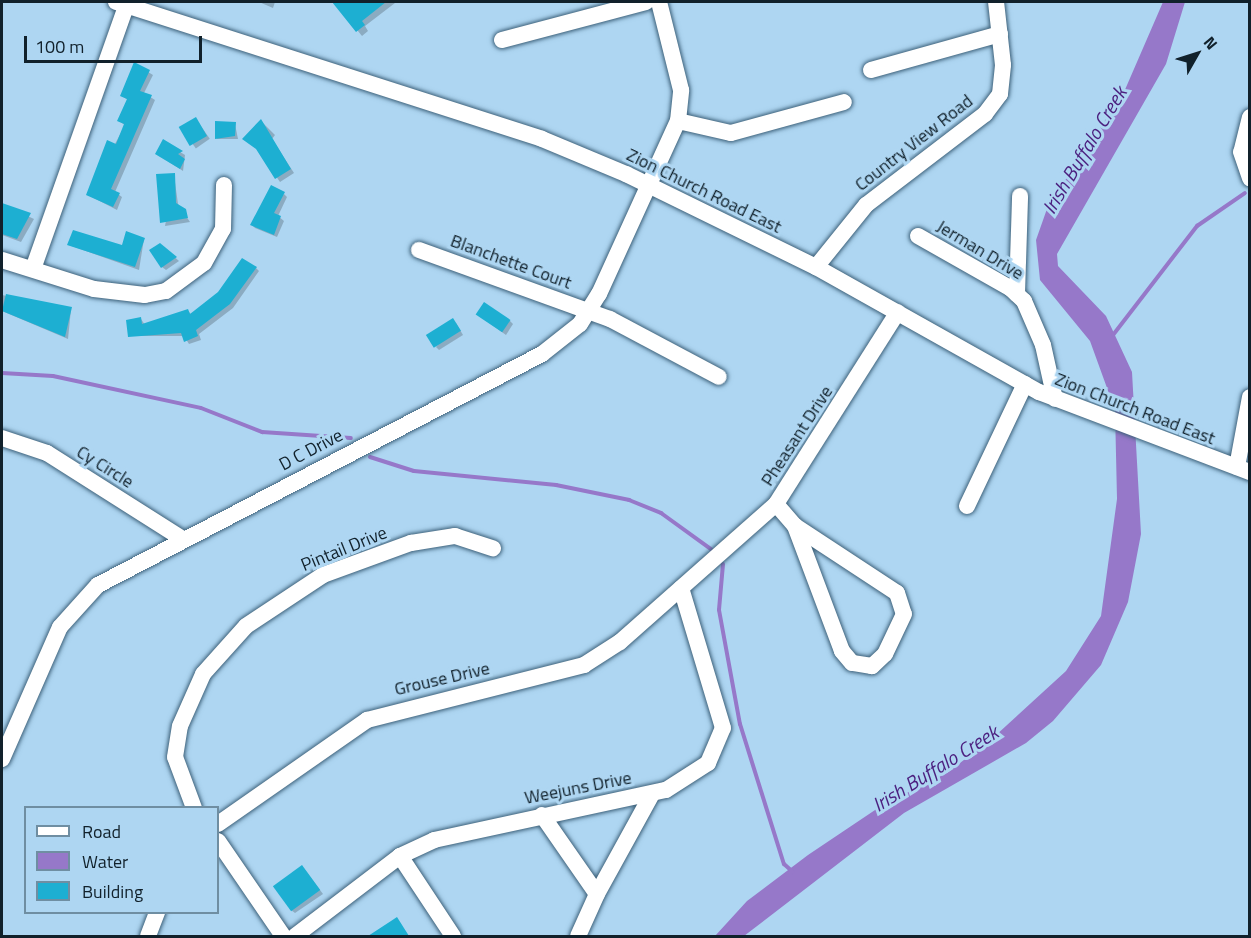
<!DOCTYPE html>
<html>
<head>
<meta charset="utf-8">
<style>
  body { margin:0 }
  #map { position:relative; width:1251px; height:938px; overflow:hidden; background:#aed6f2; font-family:"Titillium Web",sans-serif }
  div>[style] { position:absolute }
  .water>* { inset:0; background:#9678c9 }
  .shadow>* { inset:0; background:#0003; transform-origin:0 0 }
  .stream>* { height:4px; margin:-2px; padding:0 2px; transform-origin:2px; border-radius:2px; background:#9678c9 }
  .building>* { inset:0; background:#1dafd2; transform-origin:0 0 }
  .roads { filter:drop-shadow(0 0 2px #3d617a) drop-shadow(0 0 2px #3d617a) }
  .minor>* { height:16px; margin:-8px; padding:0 8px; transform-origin:8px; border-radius:8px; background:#fff }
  span { translate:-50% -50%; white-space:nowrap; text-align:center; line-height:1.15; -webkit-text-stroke:6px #aed6f2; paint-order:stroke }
  .street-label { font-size:18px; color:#11212b }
  .water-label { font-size:20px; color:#4b1f7f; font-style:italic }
  .frame { position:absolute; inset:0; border:3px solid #11212b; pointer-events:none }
  .legend { position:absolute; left:24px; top:806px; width:195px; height:108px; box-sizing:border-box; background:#aed6f2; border:2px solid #6f8ea2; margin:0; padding:8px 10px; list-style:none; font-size:18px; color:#11212b }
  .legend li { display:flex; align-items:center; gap:12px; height:30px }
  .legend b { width:30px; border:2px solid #6f8ea2 }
  .north { position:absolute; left:1167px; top:24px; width:60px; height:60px; -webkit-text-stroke:4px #aed6f2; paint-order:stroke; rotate:51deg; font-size:16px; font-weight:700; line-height:24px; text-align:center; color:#11212b }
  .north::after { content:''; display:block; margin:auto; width:21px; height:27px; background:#11212b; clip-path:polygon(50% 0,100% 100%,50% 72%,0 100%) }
  .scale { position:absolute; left:24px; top:36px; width:178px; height:27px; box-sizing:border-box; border:3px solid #11212b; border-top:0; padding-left:8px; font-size:18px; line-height:21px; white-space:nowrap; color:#11212b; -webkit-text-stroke:4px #aed6f2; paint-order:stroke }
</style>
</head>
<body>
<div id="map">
  <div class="water">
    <i style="clip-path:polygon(1163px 2px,1185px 2px,1166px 64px,1057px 254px,1058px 266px,1106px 316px,1132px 372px,1141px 534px,1128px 602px,1101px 665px,1053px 721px,1026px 743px,904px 813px,744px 936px,715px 936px,747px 901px,808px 855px,884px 804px,947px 773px,995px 736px,1066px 671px,1101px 616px,1117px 499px,1115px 410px,1090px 341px,1040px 280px,1036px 240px,1048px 206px,1124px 92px)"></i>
  </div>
  <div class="shadow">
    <i style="clip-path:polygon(259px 2px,275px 2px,273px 8px)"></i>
    <i style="clip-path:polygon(339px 2px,394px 2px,395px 3px,365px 26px,368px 31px,362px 36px,336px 4px)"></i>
    <i style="clip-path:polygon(135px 64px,153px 75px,144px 93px,155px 100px,115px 192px,122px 197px,117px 210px,88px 195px,125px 125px,119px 121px,128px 100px,122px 96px)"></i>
    <i style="left:196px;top:119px;width:24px;height:17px;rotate:55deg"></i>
    <i style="clip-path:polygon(261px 121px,275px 135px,272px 139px,294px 173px,280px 182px,258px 150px)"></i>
    <i style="clip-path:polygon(235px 124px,238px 139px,216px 139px)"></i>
    <i style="clip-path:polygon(164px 142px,185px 155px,183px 171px,157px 154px)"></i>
    <i style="clip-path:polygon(174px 175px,178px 204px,190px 222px,165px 226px)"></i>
    <i style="clip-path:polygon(284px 194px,287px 197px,278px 216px,284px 221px,277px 237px,255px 228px,252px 225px)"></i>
    <i style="clip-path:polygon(2px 204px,34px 219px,21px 242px,2px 235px)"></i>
    <i style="clip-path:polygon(144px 239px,139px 270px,69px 245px,123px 247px)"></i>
    <i style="clip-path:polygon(160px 244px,179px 261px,166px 270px,162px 267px)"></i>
    <i style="clip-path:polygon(256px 268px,259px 271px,233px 308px,199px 334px,201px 340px,189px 344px,184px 336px,130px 336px,141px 319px,145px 325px,188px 311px,191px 314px)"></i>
    <i style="clip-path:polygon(2px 295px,71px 309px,68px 339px,2px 311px)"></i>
    <i style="clip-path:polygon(478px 315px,510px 321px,513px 324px,506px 335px)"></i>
    <i style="clip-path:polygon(456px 323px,463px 335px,439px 350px,436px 347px)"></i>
    <i style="clip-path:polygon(305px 870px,323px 894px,295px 913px,291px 910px)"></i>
  </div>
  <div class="stream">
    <i style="left:1113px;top:335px;width:138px;rotate:-52.4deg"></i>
    <i style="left:1197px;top:226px;width:58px;rotate:-34.5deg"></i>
    <i style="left:2px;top:373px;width:51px;rotate:3.4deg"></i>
    <i style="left:53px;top:376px;width:151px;rotate:12.2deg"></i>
    <i style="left:201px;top:408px;width:66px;rotate:21.5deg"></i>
    <i style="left:262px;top:432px;width:89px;rotate:3.9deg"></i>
    <i style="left:370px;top:457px;width:46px;rotate:17.7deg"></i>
    <i style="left:414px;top:471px;width:143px;rotate:5.6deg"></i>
    <i style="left:556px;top:485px;width:75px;rotate:11.6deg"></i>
    <i style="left:629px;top:500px;width:35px;rotate:22deg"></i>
    <i style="left:661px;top:513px;width:62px;rotate:35.8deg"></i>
    <i style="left:723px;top:564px;width:46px;rotate:95deg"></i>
    <i style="left:719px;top:610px;width:116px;rotate:79.6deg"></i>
    <i style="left:740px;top:724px;width:147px;rotate:72.6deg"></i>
    <i style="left:784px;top:864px;width:12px;rotate:42deg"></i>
  </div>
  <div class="building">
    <i style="clip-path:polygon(332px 2px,386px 2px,362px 21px,365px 25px,356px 32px)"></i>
    <i style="clip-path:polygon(134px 62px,150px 70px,140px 91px,152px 95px,111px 189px,120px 193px,113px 207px,86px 195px,107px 140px,116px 144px,124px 124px,117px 121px,127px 99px,120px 96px)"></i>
    <i style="left:196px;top:117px;width:22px;height:20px;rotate:60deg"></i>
    <i style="clip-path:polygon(261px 119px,291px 169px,275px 179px,256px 149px,242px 139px)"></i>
    <i style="clip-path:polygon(215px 121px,236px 122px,235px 136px,215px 139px)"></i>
    <i style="clip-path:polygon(163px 139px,183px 151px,178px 154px,185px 159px,180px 169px,155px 154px)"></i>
    <i style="clip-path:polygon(175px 173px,176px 203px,186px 209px,188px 218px,160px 223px,156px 174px)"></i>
    <i style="clip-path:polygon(271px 185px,285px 192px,274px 213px,281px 216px,274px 235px,250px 225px)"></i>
    <i style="clip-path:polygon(2px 203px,31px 213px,17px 239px,2px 234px)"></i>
    <i style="clip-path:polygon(73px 230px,122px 245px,126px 231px,145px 238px,135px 267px,67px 245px)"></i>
    <i style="clip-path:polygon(160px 243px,177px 257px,161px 268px,149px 250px)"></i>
    <i style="clip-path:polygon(242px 258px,257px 267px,230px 304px,196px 330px,198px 336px,184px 342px,181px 333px,128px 337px,126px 320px,141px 317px,142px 324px,188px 309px,190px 314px,218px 292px)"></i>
    <i style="clip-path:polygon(6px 294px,72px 307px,65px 337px,2px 311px)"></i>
    <i style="left:484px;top:302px;width:32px;height:15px;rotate:34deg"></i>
    <i style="left:453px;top:318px;width:15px;height:32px;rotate:58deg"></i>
    <i style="left:302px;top:865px;width:31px;height:36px;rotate:54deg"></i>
    <i style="clip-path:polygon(397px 917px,409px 936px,368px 936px,391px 921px)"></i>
  </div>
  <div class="roads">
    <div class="minor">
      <i style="left:116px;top:2px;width:447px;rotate:17.8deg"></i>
      <i style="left:542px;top:139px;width:91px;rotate:22.6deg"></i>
      <i style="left:626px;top:174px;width:212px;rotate:26.1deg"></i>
      <i style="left:816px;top:267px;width:256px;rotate:29.3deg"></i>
      <i style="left:1039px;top:392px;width:226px;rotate:20.8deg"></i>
      <i style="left:502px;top:40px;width:149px;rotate:-14.8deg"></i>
      <i style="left:871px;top:70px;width:134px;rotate:-15.6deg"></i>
      <i style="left:1250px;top:117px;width:36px;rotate:104deg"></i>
      <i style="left:1241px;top:152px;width:28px;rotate:71deg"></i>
      <i style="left:678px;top:121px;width:54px;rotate:12.8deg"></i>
      <i style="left:731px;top:133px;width:117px;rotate:-15.3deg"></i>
      <i style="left:918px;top:236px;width:106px;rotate:29.5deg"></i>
      <i style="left:1010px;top:288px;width:19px;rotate:43deg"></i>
      <i style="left:1024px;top:301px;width:48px;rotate:66.6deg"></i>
      <i style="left:1043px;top:345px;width:55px;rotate:77.5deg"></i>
      <i style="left:419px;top:250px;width:203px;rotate:19.9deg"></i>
      <i style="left:610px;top:319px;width:123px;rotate:28deg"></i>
      <i style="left:2px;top:260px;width:96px;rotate:17.5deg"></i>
      <i style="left:94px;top:289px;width:51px;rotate:6.7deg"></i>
      <i style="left:145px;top:295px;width:21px;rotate:-11deg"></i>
      <i style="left:166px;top:291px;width:47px;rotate:-36.4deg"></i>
      <i style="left:204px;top:263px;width:39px;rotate:-61deg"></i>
      <i style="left:223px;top:229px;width:44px;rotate:-88.7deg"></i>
      <i style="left:816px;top:267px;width:80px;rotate:-51.1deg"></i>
      <i style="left:866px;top:205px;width:150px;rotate:-37.4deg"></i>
      <i style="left:985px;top:114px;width:25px;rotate:-53deg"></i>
      <i style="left:1000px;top:94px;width:29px;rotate:-84deg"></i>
      <i style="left:1003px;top:65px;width:63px;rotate:-96.3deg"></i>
      <i style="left:33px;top:269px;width:279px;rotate:-70.5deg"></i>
      <i style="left:1017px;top:294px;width:98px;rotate:-88.2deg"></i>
      <i style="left:2px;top:438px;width:47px;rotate:18.4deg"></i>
      <i style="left:47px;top:453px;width:162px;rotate:32.4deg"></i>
      <i style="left:1237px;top:467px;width:71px;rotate:-79.5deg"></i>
      <i style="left:776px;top:504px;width:29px;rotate:49deg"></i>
      <i style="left:795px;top:526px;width:122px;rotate:33.3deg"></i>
      <i style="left:897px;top:593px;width:22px;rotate:72deg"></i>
      <i style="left:904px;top:614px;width:44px;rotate:115.4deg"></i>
      <i style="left:885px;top:654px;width:18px;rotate:137deg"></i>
      <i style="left:872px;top:666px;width:20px;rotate:-171deg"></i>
      <i style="left:852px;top:663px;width:16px;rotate:-130deg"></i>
      <i style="left:842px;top:651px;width:134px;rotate:-110.6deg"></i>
      <i style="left:967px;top:506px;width:135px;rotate:-64.6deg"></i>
      <i style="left:2px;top:759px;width:144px;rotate:-66.3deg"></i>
      <i style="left:60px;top:627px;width:57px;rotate:-47.9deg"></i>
      <i style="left:98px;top:585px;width:500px;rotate:-27.49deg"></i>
      <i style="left:542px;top:354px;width:48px;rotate:-38.3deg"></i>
      <i style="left:580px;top:324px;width:36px;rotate:-58deg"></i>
      <i style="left:599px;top:294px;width:190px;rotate:-65.5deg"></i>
      <i style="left:678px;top:121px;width:31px;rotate:-84deg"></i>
      <i style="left:681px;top:90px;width:91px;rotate:-104deg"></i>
      <i style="left:194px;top:808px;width:54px;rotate:-110.4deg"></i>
      <i style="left:175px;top:757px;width:31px;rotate:-81deg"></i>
      <i style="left:180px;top:726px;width:57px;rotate:-66.1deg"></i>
      <i style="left:203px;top:674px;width:64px;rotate:-48.1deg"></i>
      <i style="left:246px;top:626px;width:92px;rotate:-33.5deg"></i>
      <i style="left:323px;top:575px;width:94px;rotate:-20deg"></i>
      <i style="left:411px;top:543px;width:45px;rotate:-9deg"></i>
      <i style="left:455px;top:536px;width:40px;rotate:18deg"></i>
      <i style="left:542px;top:815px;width:96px;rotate:55.2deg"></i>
      <i style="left:597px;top:894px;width:46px;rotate:114.3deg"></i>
      <i style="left:218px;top:824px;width:182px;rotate:-34.9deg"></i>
      <i style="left:367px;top:720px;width:224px;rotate:-14.2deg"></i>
      <i style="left:584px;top:665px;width:43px;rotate:-32.6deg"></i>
      <i style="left:620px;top:642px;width:208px;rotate:-41.5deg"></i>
      <i style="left:776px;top:504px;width:227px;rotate:-57.6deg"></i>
      <i style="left:218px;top:841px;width:115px;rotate:55.6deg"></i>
      <i style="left:400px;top:856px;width:96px;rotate:56.5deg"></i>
      <i style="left:597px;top:894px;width:114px;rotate:-61.2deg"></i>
      <i style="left:148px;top:936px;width:26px;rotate:-69deg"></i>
      <i style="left:295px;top:936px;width:132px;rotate:-37.3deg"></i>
      <i style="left:400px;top:856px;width:38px;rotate:-25deg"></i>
      <i style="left:434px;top:840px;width:237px;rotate:-12.2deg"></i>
      <i style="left:666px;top:790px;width:50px;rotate:-32.7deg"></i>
      <i style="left:708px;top:763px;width:38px;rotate:-67deg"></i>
      <i style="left:723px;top:728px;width:146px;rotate:-106.7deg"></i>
    </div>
  </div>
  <div class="street-label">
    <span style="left:914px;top:143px;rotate:-38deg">Country View Road</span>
    <span style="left:704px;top:191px;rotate:26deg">Zion Church Road East</span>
    <span style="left:980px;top:250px;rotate:31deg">Jerman Drive</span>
    <span style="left:511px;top:262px;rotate:20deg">Blanchette Court</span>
    <span style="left:1135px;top:409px;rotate:21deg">Zion Church Road East</span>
    <span style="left:797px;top:436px;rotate:-57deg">Pheasant Drive</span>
    <span style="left:311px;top:450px;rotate:-28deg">D C Drive</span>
    <span style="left:105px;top:467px;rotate:32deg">Cy Circle</span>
    <span style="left:344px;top:549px;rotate:-22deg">Pintail Drive</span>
    <span style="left:442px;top:679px;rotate:-13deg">Grouse Drive</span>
    <span style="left:578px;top:788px;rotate:-11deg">Weejuns Drive</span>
  </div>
  <div class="water-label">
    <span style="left:1084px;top:150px;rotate:-59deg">Irish Buffalo Creek</span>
    <span style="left:935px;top:768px;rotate:-32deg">Irish Buffalo Creek</span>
  </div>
  <div class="frame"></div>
  <ul class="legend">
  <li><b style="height:8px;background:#fff"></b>Road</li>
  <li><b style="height:16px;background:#9678c9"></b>Water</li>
  <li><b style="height:16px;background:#1dafd2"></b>Building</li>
  </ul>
  <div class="north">N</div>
  <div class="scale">100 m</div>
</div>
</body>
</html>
